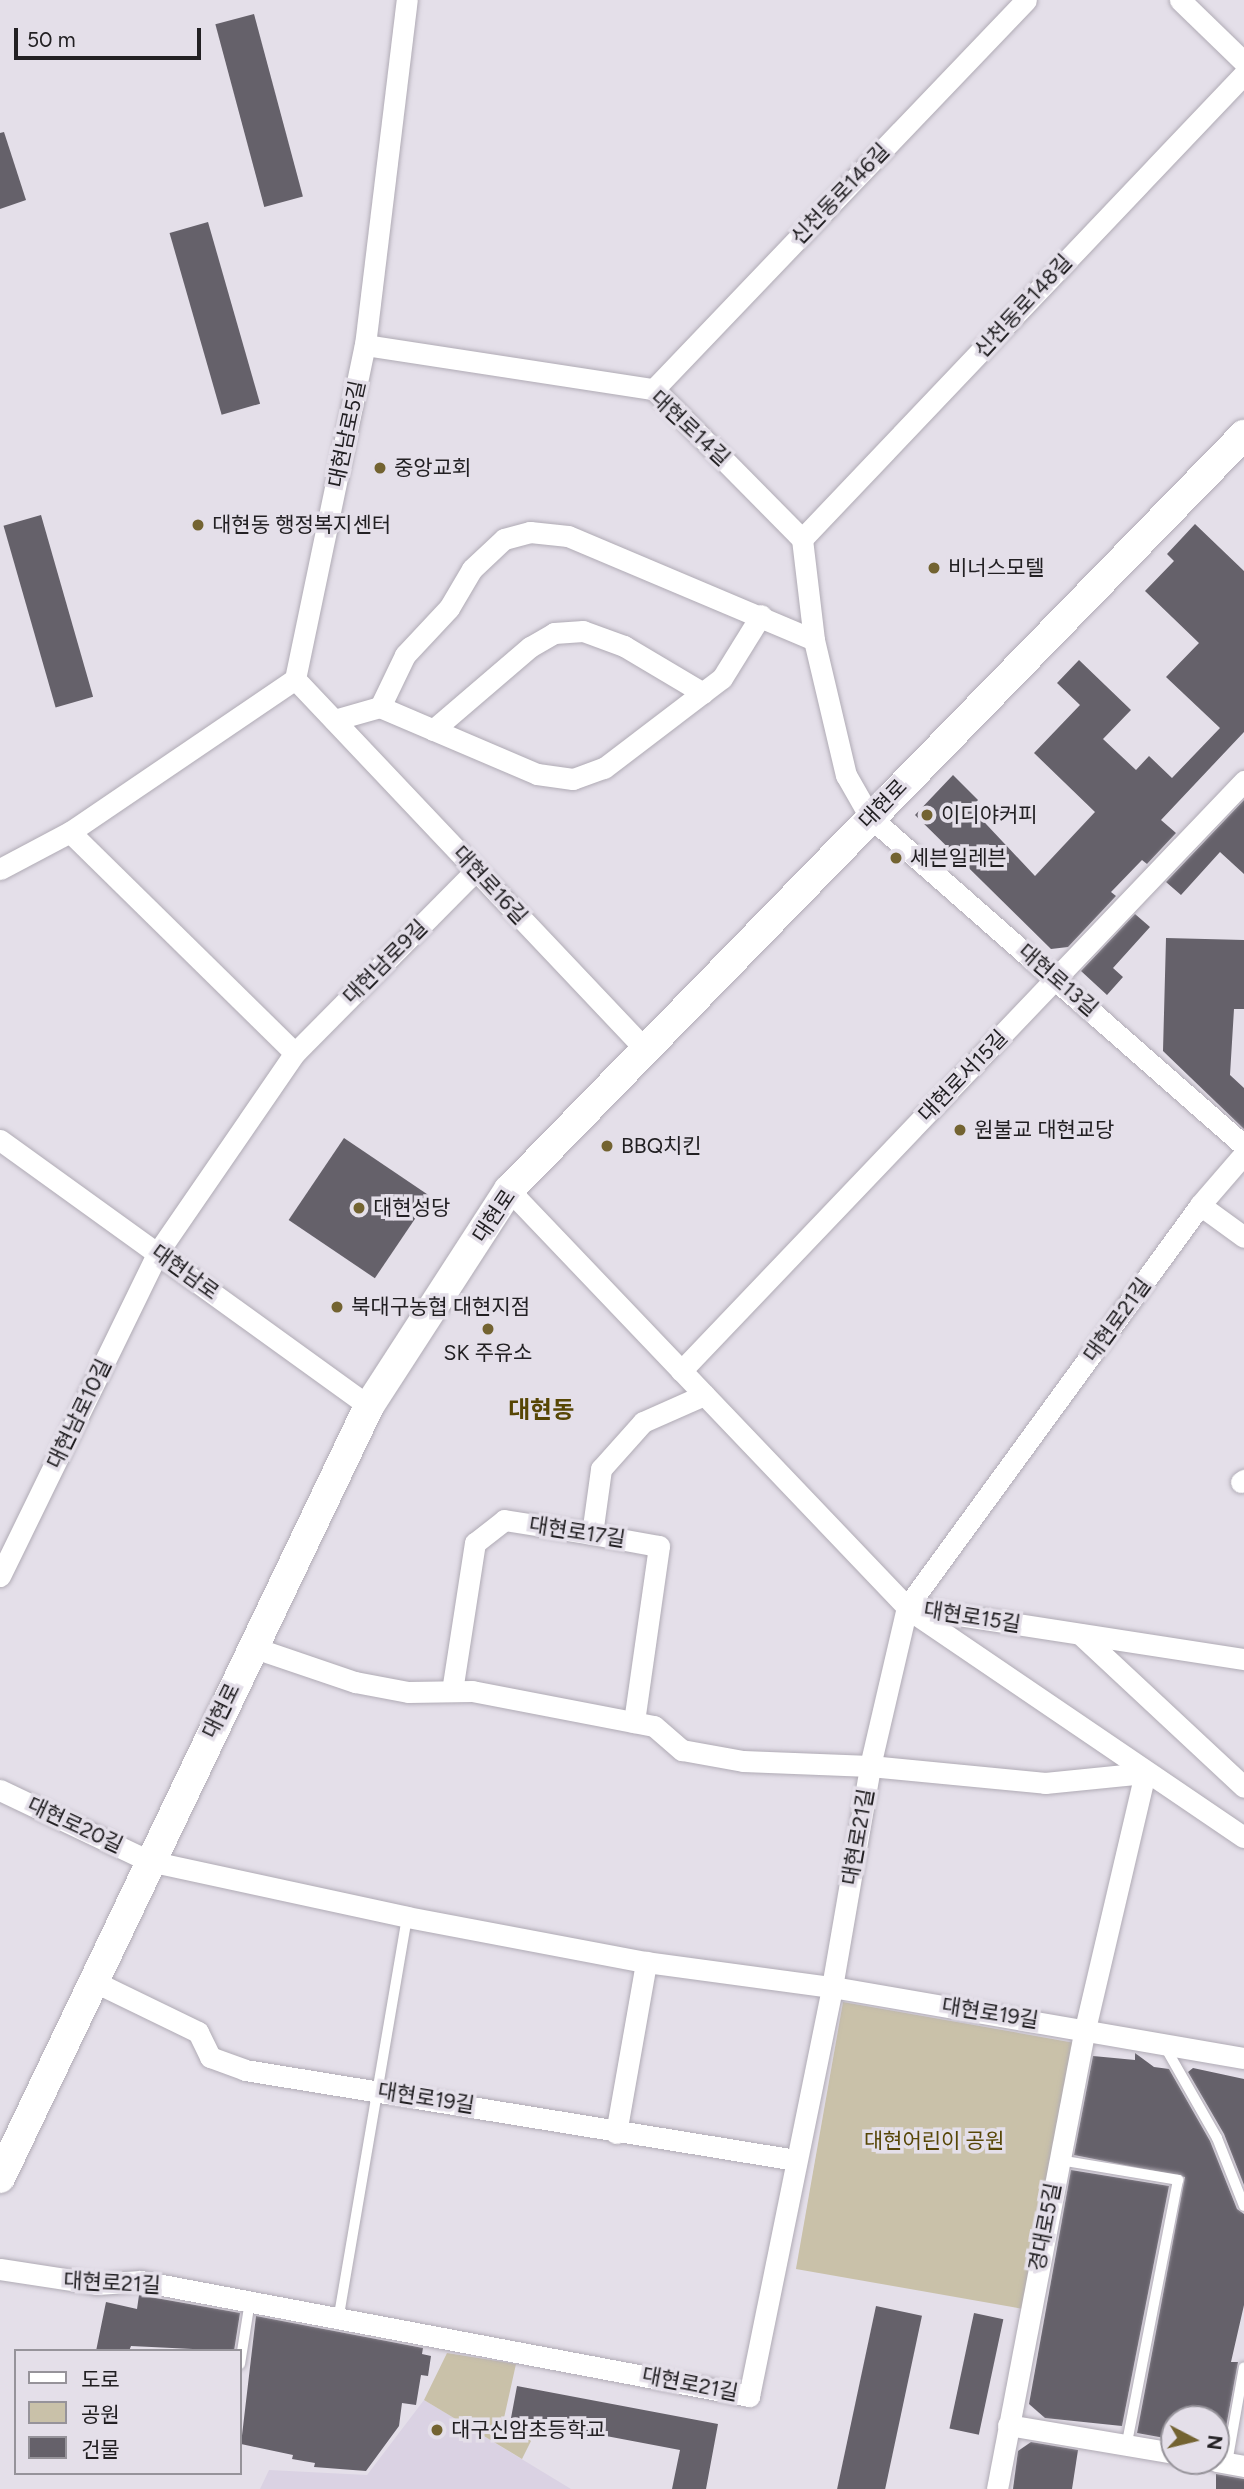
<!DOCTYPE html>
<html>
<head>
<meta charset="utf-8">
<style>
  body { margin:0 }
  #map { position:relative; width:1244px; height:2489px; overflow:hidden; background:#e4dfe9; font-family:Figtree,"Noto Sans KR",sans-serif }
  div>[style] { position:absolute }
  .built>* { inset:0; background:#dad2e3 }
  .green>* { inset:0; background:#c9c1a9; transform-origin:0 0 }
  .building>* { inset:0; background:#65616a; transform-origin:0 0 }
  .roads { filter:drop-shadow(0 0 2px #b0abb5) drop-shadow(0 0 2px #b0abb5) }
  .service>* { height:10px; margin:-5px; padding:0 5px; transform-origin:5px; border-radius:5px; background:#fff }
  .minor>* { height:21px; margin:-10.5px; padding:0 10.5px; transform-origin:10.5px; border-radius:10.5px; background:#fff }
  .secondary>* { height:30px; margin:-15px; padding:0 15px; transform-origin:15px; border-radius:15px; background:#fff }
  .dots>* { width:19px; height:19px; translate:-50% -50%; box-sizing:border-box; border:4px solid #e4dfe9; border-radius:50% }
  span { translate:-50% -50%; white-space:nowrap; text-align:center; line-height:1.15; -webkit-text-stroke:7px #e4dfe9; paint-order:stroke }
  .street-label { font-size:21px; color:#222023 }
  .poi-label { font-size:21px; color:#222023 }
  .left { translate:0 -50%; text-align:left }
  .park-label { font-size:21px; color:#574606 }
  .quarter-label { font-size:24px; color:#574604; font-weight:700 }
  .legend { position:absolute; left:14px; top:2349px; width:228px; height:126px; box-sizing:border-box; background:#e4dfe9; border:2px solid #96939a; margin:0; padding:9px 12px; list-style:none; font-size:21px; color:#222023 }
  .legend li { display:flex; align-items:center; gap:14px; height:35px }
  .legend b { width:35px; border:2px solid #96939a }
  .north { position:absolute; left:1160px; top:2405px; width:70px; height:70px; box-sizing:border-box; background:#e4dfe9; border:2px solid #96939a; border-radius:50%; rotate:97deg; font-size:19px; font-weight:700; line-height:28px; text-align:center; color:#222023 }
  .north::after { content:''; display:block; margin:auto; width:24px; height:32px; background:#736331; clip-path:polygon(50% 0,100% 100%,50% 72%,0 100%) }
  .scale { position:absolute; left:14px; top:28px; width:187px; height:32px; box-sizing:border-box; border:4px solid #222023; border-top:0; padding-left:9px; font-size:21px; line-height:24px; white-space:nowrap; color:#222023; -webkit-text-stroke:5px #e4dfe9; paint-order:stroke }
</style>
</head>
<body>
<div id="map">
  <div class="built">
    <i style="clip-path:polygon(424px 2400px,571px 2489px,260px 2489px,269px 2470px,367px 2475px)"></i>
  </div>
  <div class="green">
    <i style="left:843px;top:2002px;width:234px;height:271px;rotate:10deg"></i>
    <i style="clip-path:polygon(447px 2353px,516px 2364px,504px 2418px,531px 2441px,522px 2459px,424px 2400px)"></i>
  </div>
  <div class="building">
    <i style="left:254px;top:14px;width:189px;height:40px;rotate:75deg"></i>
    <i style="clip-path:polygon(4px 132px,26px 200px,0 209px,0 133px)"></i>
    <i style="left:208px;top:222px;width:189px;height:40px;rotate:74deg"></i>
    <i style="left:41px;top:515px;width:189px;height:39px;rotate:74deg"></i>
    <i style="clip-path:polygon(1195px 524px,1244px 571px,1244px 732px,1161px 820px,1176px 833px,1147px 864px,1142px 860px,1111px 892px,1116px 896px,1068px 947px,1051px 949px,915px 815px,953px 775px,978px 800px,971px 808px,1035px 876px,1095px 812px,1034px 753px,1080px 705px,1057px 683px,1079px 660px,1131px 710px,1103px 739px,1136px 770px,1149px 756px,1172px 778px,1220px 728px,1166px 677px,1199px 643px,1145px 591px,1174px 561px,1167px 554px)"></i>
    <i style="clip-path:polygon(1244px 800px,1244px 874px,1220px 852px,1181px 895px,1166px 882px)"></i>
    <i style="clip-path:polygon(1135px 914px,1150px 927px,1113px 968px,1123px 977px,1107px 995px,1081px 971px)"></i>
    <i style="clip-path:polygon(1166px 938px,1244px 940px,1244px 1009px,1234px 1009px,1230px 1075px,1244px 1088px,1244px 1129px,1163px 1051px)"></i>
    <i style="left:344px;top:1138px;width:104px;height:99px;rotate:34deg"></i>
    <i style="clip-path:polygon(1135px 2053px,1154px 2067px,1169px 2069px,1210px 2141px,1237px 2209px,1244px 2214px,1244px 2305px,1231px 2362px,1238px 2362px,1222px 2449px,1216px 2448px,1216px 2419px,1173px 2419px,1170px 2439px,1137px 2433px,1185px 2177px,1074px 2155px,1093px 2056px,1135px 2060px)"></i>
    <i style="clip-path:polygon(1193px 2068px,1244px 2079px,1244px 2185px,1224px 2134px,1188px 2072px)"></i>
    <i style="clip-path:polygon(1071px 2170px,1169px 2186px,1122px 2426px,1045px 2418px,1029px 2404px)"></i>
    <i style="clip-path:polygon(139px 2295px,240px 2313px,234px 2351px,131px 2346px,129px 2351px,96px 2351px,106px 2302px,137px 2309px)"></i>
    <i style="left:876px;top:2306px;width:47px;height:188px;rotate:12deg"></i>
    <i style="left:974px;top:2313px;width:30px;height:118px;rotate:12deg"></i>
    <i style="clip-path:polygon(256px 2316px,423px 2348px,422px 2354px,431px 2356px,428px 2376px,421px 2375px,416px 2405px,402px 2403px,399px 2426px,366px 2471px,314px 2467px,315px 2463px,292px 2459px,293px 2455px,241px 2444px)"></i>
    <i style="clip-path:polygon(517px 2386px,718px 2424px,706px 2489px,672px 2489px,680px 2450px,511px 2418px)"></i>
    <i style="clip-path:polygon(1031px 2442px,1078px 2450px,1072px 2489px,1013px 2489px,1018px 2451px)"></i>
    <i style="clip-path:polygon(1216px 2474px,1244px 2479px,1244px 2489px,1216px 2489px)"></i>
  </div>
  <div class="roads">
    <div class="service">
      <i style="left:1164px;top:2045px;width:107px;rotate:60.3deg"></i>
      <i style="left:1217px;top:2138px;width:73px;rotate:68.3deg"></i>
      <i style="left:1059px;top:2160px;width:121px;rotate:9.5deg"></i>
      <i style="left:1178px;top:2180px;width:268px;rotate:101deg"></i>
      <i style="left:339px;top:2315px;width:404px;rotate:-80.3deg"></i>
      <i style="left:240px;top:2364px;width:64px;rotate:-81deg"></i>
      <i style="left:1227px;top:2463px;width:97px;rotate:-80deg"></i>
    </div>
    <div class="minor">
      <i style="left:1180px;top:0;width:89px;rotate:44.1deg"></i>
      <i style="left:365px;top:345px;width:292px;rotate:8.7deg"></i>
      <i style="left:654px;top:389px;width:211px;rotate:45.4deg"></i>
      <i style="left:802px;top:539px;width:102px;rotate:83.2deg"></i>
      <i style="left:814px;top:640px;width:139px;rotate:76.7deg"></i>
      <i style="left:846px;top:775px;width:48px;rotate:60.3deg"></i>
      <i style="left:870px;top:817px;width:498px;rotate:41.3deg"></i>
      <i style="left:654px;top:389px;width:538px;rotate:-46.28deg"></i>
      <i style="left:802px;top:539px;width:642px;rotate:-46.45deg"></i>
      <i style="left:295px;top:679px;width:511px;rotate:46.59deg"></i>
      <i style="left:380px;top:707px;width:58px;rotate:-64.3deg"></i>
      <i style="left:405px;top:655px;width:64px;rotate:-46.9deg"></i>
      <i style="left:449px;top:608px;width:45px;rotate:-59.5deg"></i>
      <i style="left:472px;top:569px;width:44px;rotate:-43.2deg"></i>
      <i style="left:504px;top:539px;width:27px;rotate:-15deg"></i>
      <i style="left:530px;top:532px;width:38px;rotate:6deg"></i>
      <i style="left:568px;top:536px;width:267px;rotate:22.9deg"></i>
      <i style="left:334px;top:720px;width:48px;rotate:-15.8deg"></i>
      <i style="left:380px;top:707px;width:171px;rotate:23.1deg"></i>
      <i style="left:537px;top:774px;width:36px;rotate:8deg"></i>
      <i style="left:573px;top:779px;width:33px;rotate:-20deg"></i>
      <i style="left:604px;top:768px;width:148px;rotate:-37.3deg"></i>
      <i style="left:722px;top:678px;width:74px;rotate:-58.2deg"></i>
      <i style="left:433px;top:730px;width:128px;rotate:-40.6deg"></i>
      <i style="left:530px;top:647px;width:28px;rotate:-30deg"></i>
      <i style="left:554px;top:633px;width:29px;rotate:-4deg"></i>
      <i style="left:583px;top:631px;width:44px;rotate:20.1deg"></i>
      <i style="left:624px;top:646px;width:92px;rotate:30.7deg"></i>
      <i style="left:70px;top:832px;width:315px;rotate:44.5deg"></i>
      <i style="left:0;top:869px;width:79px;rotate:-27.9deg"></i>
      <i style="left:70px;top:832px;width:272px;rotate:-34.2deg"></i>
      <i style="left:295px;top:679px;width:341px;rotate:-78.2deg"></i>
      <i style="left:365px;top:345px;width:348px;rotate:-83.1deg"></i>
      <i style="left:0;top:1140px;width:455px;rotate:35.8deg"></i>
      <i style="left:509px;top:1190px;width:576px;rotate:46.34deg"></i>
      <i style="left:907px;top:1607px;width:341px;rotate:8.8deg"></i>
      <i style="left:1200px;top:1205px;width:54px;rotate:36deg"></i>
      <i style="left:681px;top:1371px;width:816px;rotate:-46.34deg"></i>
      <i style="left:1241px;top:1482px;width:4px;rotate:-34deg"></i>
      <i style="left:592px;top:1534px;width:66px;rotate:-82.1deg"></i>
      <i style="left:601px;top:1469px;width:63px;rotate:-48.2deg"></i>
      <i style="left:643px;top:1422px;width:67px;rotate:-23.9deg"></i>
      <i style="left:0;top:1576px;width:360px;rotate:-64deg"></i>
      <i style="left:158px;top:1252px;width:242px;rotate:-55.5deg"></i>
      <i style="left:295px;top:1053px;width:257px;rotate:-45.3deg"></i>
      <i style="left:911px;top:1611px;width:402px;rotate:34.2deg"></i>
      <i style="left:1080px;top:1634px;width:224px;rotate:43deg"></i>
      <i style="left:252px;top:1647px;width:109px;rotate:18.8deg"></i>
      <i style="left:355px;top:1682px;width:54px;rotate:10.7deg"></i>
      <i style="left:408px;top:1692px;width:64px;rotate:-0.9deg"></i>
      <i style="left:472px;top:1691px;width:185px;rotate:10.9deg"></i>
      <i style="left:654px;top:1726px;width:37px;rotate:41deg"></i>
      <i style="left:682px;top:1750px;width:62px;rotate:10.2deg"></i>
      <i style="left:743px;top:1761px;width:127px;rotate:2.3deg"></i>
      <i style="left:870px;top:1766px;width:176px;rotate:5.5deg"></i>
      <i style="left:1045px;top:1783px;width:100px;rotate:-5.7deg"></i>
      <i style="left:452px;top:1691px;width:150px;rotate:-81.2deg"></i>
      <i style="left:475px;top:1543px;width:37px;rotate:-38deg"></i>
      <i style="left:504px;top:1520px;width:89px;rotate:9deg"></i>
      <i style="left:592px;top:1534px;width:68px;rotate:10.2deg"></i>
      <i style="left:659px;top:1546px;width:178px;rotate:98.1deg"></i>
      <i style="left:0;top:1790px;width:165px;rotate:25.5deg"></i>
      <i style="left:149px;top:1861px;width:264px;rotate:12.2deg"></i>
      <i style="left:407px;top:1917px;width:243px;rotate:10.7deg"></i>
      <i style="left:646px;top:1962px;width:188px;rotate:7.7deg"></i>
      <i style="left:832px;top:1987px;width:418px;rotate:9.8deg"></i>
      <i style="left:91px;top:1980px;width:119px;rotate:25.9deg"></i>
      <i style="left:198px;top:2032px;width:28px;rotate:64deg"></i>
      <i style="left:210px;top:2057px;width:37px;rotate:20deg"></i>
      <i style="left:245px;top:2070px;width:558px;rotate:9.28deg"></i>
      <i style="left:616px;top:2133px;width:174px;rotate:-80deg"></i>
      <i style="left:0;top:2269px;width:98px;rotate:8.8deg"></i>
      <i style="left:97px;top:2284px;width:44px;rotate:-3.9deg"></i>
      <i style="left:141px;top:2281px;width:619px;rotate:10.71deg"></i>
      <i style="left:749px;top:2396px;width:417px;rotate:-78.5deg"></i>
      <i style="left:832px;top:1987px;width:224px;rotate:-80.2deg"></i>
      <i style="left:870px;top:1766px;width:163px;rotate:-76.9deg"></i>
      <i style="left:907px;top:1607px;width:497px;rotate:-53.9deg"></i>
      <i style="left:1200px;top:1205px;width:67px;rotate:-49.2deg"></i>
      <i style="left:1008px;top:2425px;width:168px;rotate:9.6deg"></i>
      <i style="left:1216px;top:2461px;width:28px;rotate:10deg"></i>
      <i style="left:997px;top:2489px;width:468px;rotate:-79.2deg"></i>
      <i style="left:1085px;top:2029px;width:263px;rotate:-76.8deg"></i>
    </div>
    <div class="secondary">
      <i style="left:0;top:2178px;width:856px;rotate:-64.45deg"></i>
      <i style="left:369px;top:1406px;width:257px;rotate:-57.1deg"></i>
      <i style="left:509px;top:1190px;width:1054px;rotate:-45.77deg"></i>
    </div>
  </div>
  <div class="dots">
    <i style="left:380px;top:468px;background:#736331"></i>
    <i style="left:198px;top:525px;background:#736331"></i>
    <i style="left:934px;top:568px;background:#736331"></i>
    <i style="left:927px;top:815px;background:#736331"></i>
    <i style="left:896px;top:858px;background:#736331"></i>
    <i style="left:960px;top:1130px;background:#736331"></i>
    <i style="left:607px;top:1146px;background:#736331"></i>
    <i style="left:359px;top:1208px;background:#736331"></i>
    <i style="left:337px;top:1307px;background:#736331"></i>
    <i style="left:488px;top:1329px;background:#736331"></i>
    <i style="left:437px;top:2430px;background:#736331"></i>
  </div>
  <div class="street-label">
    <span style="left:840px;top:194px;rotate:-46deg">신천동로146길</span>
    <span style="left:1023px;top:306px;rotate:-47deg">신천동로148길</span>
    <span style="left:690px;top:428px;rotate:43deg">대현로14길</span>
    <span style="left:347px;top:434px;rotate:-78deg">대현남로5길</span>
    <span style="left:883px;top:804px;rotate:-46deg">대현로</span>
    <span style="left:490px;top:885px;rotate:47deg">대현로16길</span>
    <span style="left:385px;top:962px;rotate:-45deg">대현남로9길</span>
    <span style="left:1058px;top:980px;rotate:41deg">대현로13길</span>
    <span style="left:963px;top:1076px;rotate:-46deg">대현로서15길</span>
    <span style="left:494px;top:1216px;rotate:-56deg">대현로</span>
    <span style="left:185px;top:1272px;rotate:36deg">대현남로</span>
    <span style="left:1117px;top:1320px;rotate:-54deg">대현로21길</span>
    <span style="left:79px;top:1414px;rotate:-64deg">대현남로10길</span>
    <span style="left:577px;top:1532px;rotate:9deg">대현로17길</span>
    <span style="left:972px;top:1617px;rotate:9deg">대현로15길</span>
    <span style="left:221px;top:1711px;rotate:-64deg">대현로</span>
    <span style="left:75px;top:1825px;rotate:25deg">대현로20길</span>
    <span style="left:858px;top:1837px;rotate:-80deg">대현로21길</span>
    <span style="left:990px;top:2013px;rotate:9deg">대현로19길</span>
    <span style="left:426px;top:2098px;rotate:9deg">대현로19길</span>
    <span style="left:1045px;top:2227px;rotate:-79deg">경대로5길</span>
    <span style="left:112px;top:2283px;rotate:3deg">대현로21길</span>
    <span style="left:690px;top:2384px;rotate:11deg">대현로21길</span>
  </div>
  <div class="poi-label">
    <span class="left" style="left:394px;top:468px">중앙교회</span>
    <span class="left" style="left:212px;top:525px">대현동 행정복지센터</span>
    <span class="left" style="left:948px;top:568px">비너스모텔</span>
    <span class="left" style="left:941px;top:815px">이디야커피</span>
    <span class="left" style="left:910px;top:858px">세븐일레븐</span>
    <span class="left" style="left:974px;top:1130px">원불교 대현교당</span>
    <span class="left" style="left:621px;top:1146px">BBQ치킨</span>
    <span class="left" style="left:373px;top:1208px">대현성당</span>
    <span class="left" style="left:351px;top:1307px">북대구농협 대현지점</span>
    <span style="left:488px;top:1353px">SK 주유소</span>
    <span class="left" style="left:451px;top:2430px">대구신암초등학교</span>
  </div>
  <div class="park-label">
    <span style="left:934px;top:2141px">대현어린이 공원</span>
  </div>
  <div class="quarter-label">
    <span style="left:541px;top:1410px">대현동</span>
  </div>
  <ul class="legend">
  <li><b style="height:9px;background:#fff"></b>도로</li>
  <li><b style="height:19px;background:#c9c1a9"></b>공원</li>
  <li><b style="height:19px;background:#65616a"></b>건물</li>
  </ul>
  <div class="north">N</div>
  <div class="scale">50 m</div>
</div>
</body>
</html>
